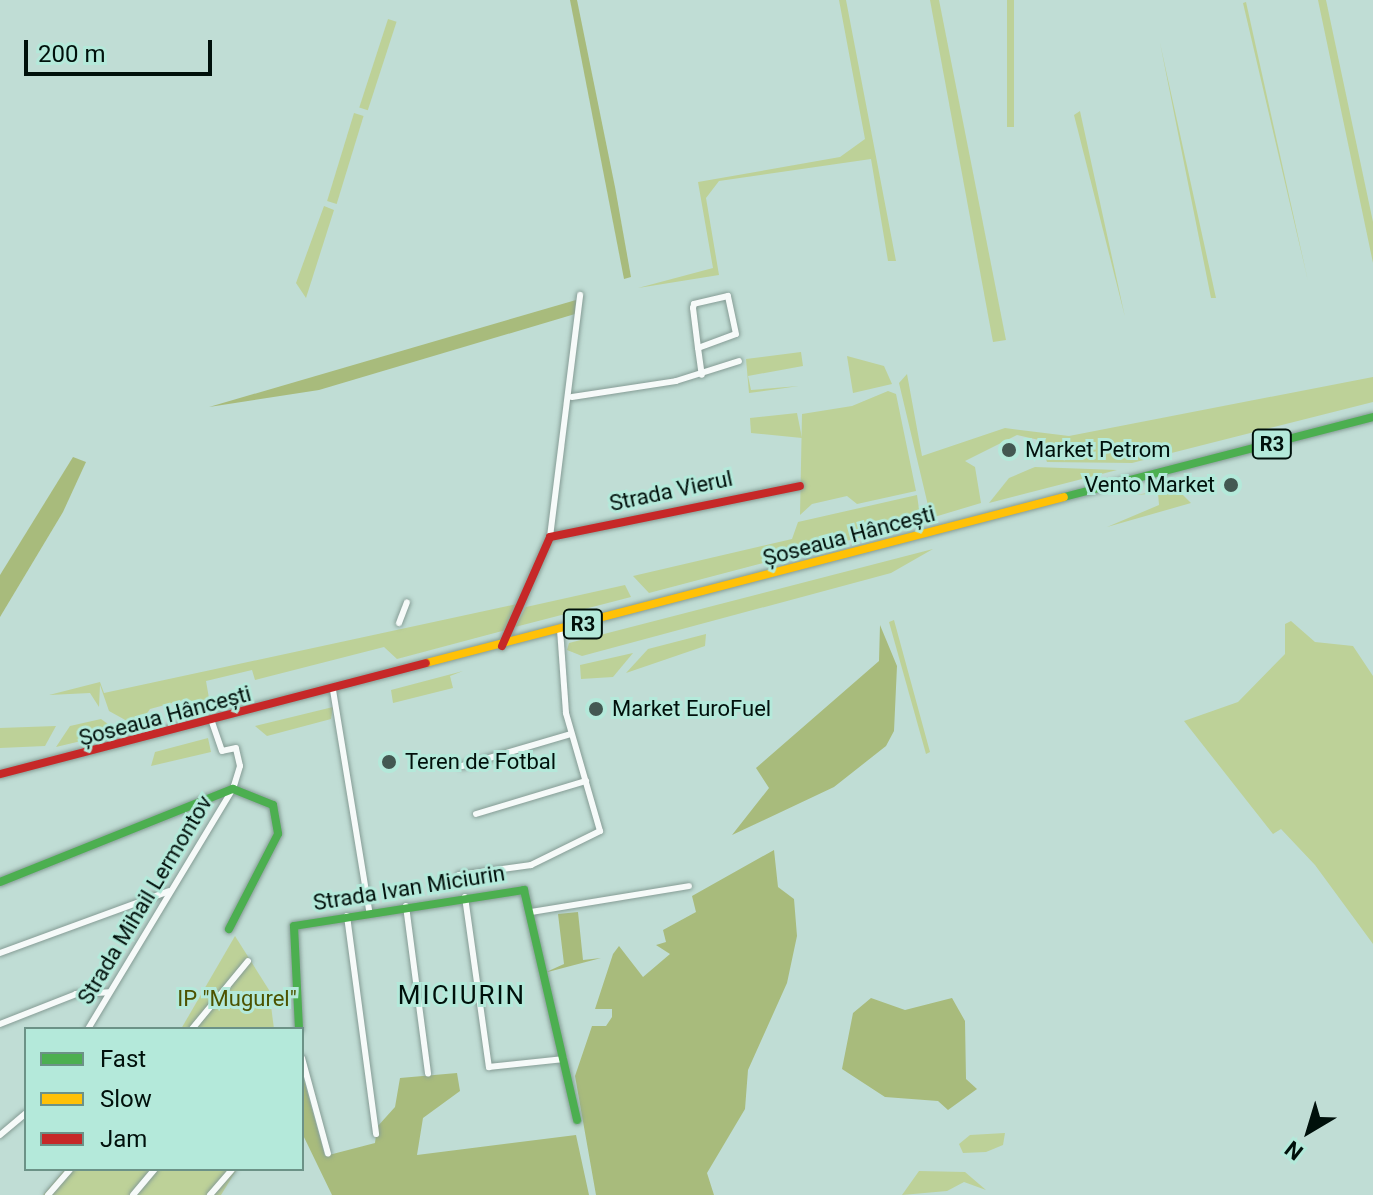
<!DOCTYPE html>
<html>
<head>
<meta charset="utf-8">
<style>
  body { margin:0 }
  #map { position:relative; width:1373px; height:1195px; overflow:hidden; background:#c0ddd5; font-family:Roboto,sans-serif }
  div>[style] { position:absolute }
  .green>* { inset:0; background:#bdd198; transform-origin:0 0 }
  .forest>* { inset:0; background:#a8bb7c }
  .roads { filter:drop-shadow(0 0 2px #859c95) drop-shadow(0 0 2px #859c95) }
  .street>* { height:6px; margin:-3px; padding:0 3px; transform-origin:3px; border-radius:3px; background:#f6faf9 }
  .fast>* { height:8px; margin:-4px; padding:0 4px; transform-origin:4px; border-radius:4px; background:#4caf50 }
  .slow>* { height:8px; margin:-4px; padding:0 4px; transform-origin:4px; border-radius:4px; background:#ffc107 }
  .jam>* { height:8px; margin:-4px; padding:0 4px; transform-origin:4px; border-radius:4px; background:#c62828 }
  .dots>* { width:22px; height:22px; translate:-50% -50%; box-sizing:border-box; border:4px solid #b4e9da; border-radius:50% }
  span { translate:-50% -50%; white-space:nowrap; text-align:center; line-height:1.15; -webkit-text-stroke:6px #b4e9da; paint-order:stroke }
  .shield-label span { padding:2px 6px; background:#b4e9da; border:2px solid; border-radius:6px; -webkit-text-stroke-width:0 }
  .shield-label { font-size:20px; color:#00100b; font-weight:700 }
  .poi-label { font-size:22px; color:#00100b }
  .left { translate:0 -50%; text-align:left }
  .right { translate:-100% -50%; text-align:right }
  .street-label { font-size:22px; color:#00100b }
  .park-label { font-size:22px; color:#4c5300 }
  .quarter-label { font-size:26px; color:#00100b; letter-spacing:2px }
  .legend { position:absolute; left:24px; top:1027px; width:280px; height:144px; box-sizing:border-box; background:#b4e9da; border:2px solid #6c9287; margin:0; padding:10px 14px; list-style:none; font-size:24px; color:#00100b }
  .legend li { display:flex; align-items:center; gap:16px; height:40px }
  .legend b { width:40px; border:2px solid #6c9287 }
  .north { position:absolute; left:1269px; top:1091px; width:80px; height:80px; -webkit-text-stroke:6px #b4e9da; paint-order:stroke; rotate:218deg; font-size:22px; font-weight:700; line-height:32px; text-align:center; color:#00100b }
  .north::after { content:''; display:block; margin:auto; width:28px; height:36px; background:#00100b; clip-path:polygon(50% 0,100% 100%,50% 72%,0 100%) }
  .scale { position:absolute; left:24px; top:40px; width:188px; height:36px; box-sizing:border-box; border:4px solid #00100b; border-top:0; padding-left:10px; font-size:24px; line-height:28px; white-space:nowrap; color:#00100b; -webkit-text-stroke:6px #b4e9da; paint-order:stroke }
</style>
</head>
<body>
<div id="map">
  <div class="green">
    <i style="clip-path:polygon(839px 0,846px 0,896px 261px,888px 261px,871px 159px,719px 181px,706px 198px,719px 275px,638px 288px,713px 268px,698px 182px,840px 157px,865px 139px)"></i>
    <i style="clip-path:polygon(930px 0,939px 0,1006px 340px,993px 342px)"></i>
    <i style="left:1007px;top:0;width:7px;height:127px"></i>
    <i style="clip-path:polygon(1318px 0,1326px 0,1373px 222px,1373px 263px)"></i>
    <i style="clip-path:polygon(1246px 2px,1308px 281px,1243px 3px)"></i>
    <i style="left:388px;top:19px;width:9px;height:93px;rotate:18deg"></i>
    <i style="clip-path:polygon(1160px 43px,1216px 298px,1211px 298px)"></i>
    <i style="clip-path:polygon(1080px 111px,1125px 317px,1074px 115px)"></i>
    <i style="left:354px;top:113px;width:10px;height:92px;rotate:17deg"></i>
    <i style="clip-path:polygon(324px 206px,334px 210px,306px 298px,296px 283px)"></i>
    <i style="clip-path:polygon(801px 352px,803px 366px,748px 376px,751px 390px,799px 386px,749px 393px,746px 359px)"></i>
    <i style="clip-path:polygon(847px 356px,884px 366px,892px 384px,853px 393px)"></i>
    <i style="clip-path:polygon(907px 374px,922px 456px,1005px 428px,1069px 436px,1373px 377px,1373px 402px,1132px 463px,1047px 462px,1039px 440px,1017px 435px,965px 461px,975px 467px,981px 503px,931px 518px,899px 383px)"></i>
    <i style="clip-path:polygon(888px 391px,896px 394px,916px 491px,857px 504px,847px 496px,812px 504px,800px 515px,802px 414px,852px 406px)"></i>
    <i style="clip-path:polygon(797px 413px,802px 438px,751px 433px,750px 418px)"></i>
    <i style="clip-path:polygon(1030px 469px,1035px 467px,1117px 470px,989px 503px,1009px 478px)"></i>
    <i style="clip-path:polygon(1176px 488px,1191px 503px,1107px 527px,1159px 505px,1158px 493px,1136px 495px)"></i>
    <i style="clip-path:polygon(917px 495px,920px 516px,911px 524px,649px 593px,633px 576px,792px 539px,798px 522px)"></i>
    <i style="clip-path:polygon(933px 549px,891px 573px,582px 656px,567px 650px,569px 643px)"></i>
    <i style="clip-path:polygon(625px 585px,631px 597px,515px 627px,526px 607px)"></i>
    <i style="clip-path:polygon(517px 604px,506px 630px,397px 659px,384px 647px,255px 680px,252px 670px,206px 681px,210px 704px,200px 708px,187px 699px,150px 709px,138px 727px,109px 711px,100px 685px,99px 707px,90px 693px,49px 695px,100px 682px,104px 693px)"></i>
    <i style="clip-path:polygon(894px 620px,930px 752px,926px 754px,889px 622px)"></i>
    <i style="clip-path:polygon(1291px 621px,1315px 642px,1353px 646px,1373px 676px,1373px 944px,1315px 865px,1281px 829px,1273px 834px,1184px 721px,1238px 702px,1285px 654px,1285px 624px)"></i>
    <i style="clip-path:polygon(706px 634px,705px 646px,626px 673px,648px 649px)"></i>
    <i style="clip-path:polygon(633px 653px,613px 677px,581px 679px,580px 665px)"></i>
    <i style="clip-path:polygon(463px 671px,450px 676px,453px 688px,393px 703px,391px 690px)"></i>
    <i style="clip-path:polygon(333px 707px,331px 719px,267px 736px,255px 726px)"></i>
    <i style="clip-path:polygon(101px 719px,119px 732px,56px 747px,70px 726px)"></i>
    <i style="clip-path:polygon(56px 726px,45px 746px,0 748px,0 728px)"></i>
    <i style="clip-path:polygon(208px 738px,211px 752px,151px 766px,155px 752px)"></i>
    <i style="clip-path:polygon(235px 936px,269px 990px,274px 1029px,181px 1029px)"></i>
    <i style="clip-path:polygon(1005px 1133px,1003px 1145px,986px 1152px,963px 1153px,959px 1144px,970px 1135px)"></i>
    <i style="clip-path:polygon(65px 1169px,237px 1169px,221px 1195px,43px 1195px)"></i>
    <i style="clip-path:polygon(919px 1171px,965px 1172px,986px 1190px,964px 1182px,947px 1191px,902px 1195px)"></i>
  </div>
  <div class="forest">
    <i style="clip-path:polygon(570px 0,577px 0,615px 187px,631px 277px,624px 279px)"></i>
    <i style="clip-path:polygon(576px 300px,575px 314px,319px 390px,209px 407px)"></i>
    <i style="clip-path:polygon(73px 457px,86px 462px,63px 512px,0 617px,0 575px)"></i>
    <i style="clip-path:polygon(880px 625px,897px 666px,894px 731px,886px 746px,834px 787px,732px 835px,769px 788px,756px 768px,879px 661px)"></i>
    <i style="clip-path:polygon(774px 850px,778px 887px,794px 899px,797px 936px,787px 983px,748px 1070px,745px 1109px,707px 1173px,714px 1195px,596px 1195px,575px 1076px,592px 1026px,606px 1026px,612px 1017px,612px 1009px,595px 1009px,613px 954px,619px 946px,643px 977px,670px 954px,656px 945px,666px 942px,663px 930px,696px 912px,692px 896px)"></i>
    <i style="clip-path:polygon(578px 912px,583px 960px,601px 958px,544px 973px,564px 964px,558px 914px)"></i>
    <i style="clip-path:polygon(871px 998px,905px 1010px,952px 998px,965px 1021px,966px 1079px,977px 1089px,948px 1110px,938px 1101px,885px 1097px,842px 1069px,853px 1013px)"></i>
    <i style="clip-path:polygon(302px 1073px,325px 1156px,375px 1143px,377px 1127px,395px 1107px,400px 1078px,457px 1073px,460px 1091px,423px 1118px,417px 1155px,576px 1135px,589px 1195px,332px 1195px,302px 1133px)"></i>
  </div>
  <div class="roads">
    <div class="street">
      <i style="left:698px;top:348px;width:40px;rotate:-20.2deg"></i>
      <i style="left:736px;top:334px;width:39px;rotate:-102deg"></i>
      <i style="left:728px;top:296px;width:35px;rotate:167deg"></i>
      <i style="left:694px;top:304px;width:4px;rotate:104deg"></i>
      <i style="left:693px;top:308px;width:40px;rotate:82.9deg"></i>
      <i style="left:698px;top:348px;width:27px;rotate:82deg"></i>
      <i style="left:572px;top:397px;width:105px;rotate:-8.7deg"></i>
      <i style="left:676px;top:381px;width:66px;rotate:-17.6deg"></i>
      <i style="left:550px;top:537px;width:244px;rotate:-82.9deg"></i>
      <i style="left:399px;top:623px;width:22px;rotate:-69deg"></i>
      <i style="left:333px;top:690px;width:223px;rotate:80.7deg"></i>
      <i style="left:462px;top:766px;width:114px;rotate:-16.4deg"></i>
      <i style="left:476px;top:814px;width:115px;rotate:-16.7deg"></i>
      <i style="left:459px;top:875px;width:73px;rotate:-7.9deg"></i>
      <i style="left:531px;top:865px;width:77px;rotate:-26.2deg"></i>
      <i style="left:600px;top:831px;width:123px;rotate:-106.1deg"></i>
      <i style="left:566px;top:713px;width:83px;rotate:-94.1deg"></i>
      <i style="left:465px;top:897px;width:172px;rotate:82deg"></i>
      <i style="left:489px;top:1067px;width:75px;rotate:-6.1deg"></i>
      <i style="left:406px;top:906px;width:169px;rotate:82.5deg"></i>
      <i style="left:531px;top:912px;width:160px;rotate:-9.3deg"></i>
      <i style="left:347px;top:916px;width:220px;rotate:82.4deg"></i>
      <i style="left:0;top:953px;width:180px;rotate:-20.1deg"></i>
      <i style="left:0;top:1024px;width:82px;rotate:-21.5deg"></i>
      <i style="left:76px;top:994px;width:33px;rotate:-3deg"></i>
      <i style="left:88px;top:1029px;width:280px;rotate:-58.9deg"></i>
      <i style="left:233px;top:789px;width:24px;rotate:-73deg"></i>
      <i style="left:240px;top:766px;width:18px;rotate:-103deg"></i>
      <i style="left:236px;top:748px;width:14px;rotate:168deg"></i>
      <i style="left:222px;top:751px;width:31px;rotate:-109deg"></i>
      <i style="left:192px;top:1029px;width:88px;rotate:-50.5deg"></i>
      <i style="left:302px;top:1058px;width:99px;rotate:74.8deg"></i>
      <i style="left:0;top:1135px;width:34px;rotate:-40deg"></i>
      <i style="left:48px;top:1195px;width:35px;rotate:-49deg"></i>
      <i style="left:133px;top:1195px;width:34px;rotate:-50deg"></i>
      <i style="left:210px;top:1195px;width:35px;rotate:-49deg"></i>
    </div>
    <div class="fast">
      <i style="left:1064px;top:497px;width:319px;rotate:-14.5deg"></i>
      <i style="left:0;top:882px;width:251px;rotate:-21.8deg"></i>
      <i style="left:233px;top:789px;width:43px;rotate:21.8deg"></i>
      <i style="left:273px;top:805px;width:29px;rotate:80deg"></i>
      <i style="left:278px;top:834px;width:107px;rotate:117.3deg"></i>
      <i style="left:299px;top:1029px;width:103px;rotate:-92.8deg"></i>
      <i style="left:294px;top:926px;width:233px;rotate:-8.9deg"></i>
      <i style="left:524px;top:890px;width:236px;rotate:77deg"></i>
    </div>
    <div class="slow">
      <i style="left:426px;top:663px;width:659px;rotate:-14.58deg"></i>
    </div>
    <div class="jam">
      <i style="left:502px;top:646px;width:119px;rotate:-66.2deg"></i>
      <i style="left:550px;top:537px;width:255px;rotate:-11.5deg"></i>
      <i style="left:0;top:774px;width:440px;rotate:-14.6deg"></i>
    </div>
  </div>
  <div class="dots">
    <i style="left:1009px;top:450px;background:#435852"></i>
    <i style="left:1231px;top:485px;background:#435852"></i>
    <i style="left:596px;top:709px;background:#435852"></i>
    <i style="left:389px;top:762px;background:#435852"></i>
  </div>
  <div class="shield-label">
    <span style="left:1272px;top:444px">R3</span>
    <span style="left:583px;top:624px">R3</span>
  </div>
  <div class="poi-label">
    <span class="left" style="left:1025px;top:450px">Market Petrom</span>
    <span class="right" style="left:1215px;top:485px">Vento Market</span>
    <span class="left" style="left:612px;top:709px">Market EuroFuel</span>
    <span class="left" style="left:405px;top:762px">Teren de Fotbal</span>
  </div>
  <div class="street-label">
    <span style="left:671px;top:491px;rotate:-12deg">Strada Vierul</span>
    <span style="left:849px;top:536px;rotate:-15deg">Șoseaua Hâncești</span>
    <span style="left:165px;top:716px;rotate:-15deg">Șoseaua Hâncești</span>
    <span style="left:409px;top:888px;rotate:-9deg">Strada Ivan Miciurin</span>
    <span style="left:145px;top:900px;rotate:-59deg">Strada Mihail Lermontov</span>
  </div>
  <div class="park-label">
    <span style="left:237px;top:999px">IP "Mugurel"</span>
  </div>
  <div class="quarter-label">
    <span style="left:462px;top:996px">MICIURIN</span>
  </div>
  <ul class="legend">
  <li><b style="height:10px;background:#4caf50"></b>Fast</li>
  <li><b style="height:10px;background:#ffc107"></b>Slow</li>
  <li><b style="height:10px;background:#c62828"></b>Jam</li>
  </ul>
  <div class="north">N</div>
  <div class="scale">200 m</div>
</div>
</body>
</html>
